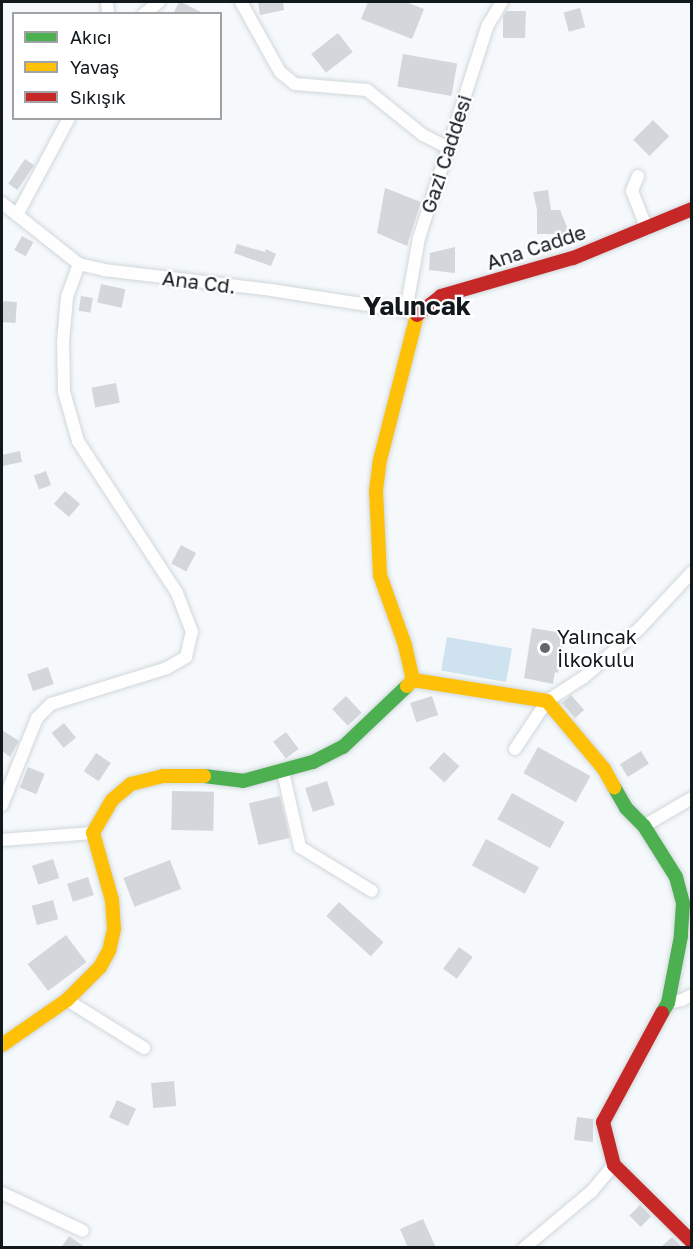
<!DOCTYPE html>
<html>
<head>
<meta charset="utf-8">
<style>
  body { margin:0 }
  #map { position:relative; width:693px; height:1249px; overflow:hidden; background:#f5f9fc; font-family:"Golos Text",sans-serif }
  div>[style] { position:absolute }
  .green>* { inset:0; background:#cee2ef; transform-origin:0 0 }
  .building>* { inset:0; background:#d3d7dc; transform-origin:0 0 }
  .roads { filter:drop-shadow(0 0 2px #d1d7da) drop-shadow(0 0 2px #d1d7da) }
  .street>* { height:12px; margin:-6px; padding:0 6px; transform-origin:6px; border-radius:6px; background:#fefeff }
  .fast>* { height:14px; margin:-7px; padding:0 7px; transform-origin:7px; border-radius:7px; background:#4caf50 }
  .slow>* { height:14px; margin:-7px; padding:0 7px; transform-origin:7px; border-radius:7px; background:#ffc107 }
  .jam>* { height:14px; margin:-7px; padding:0 7px; transform-origin:7px; border-radius:7px; background:#c62828 }
  .dots>* { width:16px; height:16px; translate:-50% -50%; box-sizing:border-box; border:3px solid #fff; border-radius:50% }
  span { translate:-50% -50%; white-space:nowrap; text-align:center; line-height:1.15; -webkit-text-stroke:4.5px #fff; paint-order:stroke }
  .street-label { font-size:20px; color:#12191d }
  .poi-label { font-size:20px; color:#12191d }
  .left { translate:0 -50%; text-align:left }
  .district-label { font-size:26px; color:#12191d; font-weight:700 }
  .frame { position:absolute; inset:0; border:3px solid #12191d; pointer-events:none }
  .legend { position:absolute; left:12px; top:12px; width:210px; height:108px; box-sizing:border-box; background:#fff; border:2px solid #a0a3a5; margin:0; padding:8px 10px; list-style:none; font-size:18px; color:#12191d }
  .legend li { display:flex; align-items:center; gap:12px; height:30px }
  .legend b { width:30px; border:2px solid #a0a3a5 }
</style>
</head>
<body>
<div id="map">
  <div class="green">
    <i style="left:447px;top:637px;width:66px;height:34px;rotate:10deg"></i>
  </div>
  <div class="building">
    <i style="clip-path:polygon(179px 2px,181px 2px,205px 14px,173px 14px)"></i>
    <i style="clip-path:polygon(258px 2px,283px 2px,284px 10px,260px 15px)"></i>
    <i style="clip-path:polygon(368px 2px,406px 2px,424px 9px,412px 39px,361px 19px)"></i>
    <i style="left:580px;top:8px;width:20px;height:17px;rotate:75deg"></i>
    <i style="clip-path:polygon(506px 11px,526px 11px,525px 38px,503px 38px,503px 16px)"></i>
    <i style="left:338px;top:33px;width:24px;height:34px;rotate:52deg"></i>
    <i style="left:403px;top:54px;width:55px;height:33px;rotate:10deg"></i>
    <i style="left:653px;top:120px;width:23px;height:28px;rotate:45deg"></i>
    <i style="left:25px;top:159px;width:11px;height:30px;rotate:34deg"></i>
    <i style="clip-path:polygon(385px 188px,421px 202px,407px 246px,377px 233px)"></i>
    <i style="clip-path:polygon(548px 190px,551px 210px,560px 210px,570px 234px,537px 234px,537px 210px,533px 192px)"></i>
    <i style="left:22px;top:236px;width:13px;height:16px;rotate:29deg"></i>
    <i style="clip-path:polygon(237px 244px,265px 252px,266px 249px,276px 254px,271px 266px,234px 253px)"></i>
    <i style="clip-path:polygon(455px 247px,455px 273px,429px 270px,430px 253px)"></i>
    <i style="left:101px;top:284px;width:25px;height:19px;rotate:12deg"></i>
    <i style="left:81px;top:296px;width:12px;height:15px;rotate:9deg"></i>
    <i style="left:2px;top:301px;width:15px;height:21px;rotate:4deg"></i>
    <i style="left:116px;top:383px;width:20px;height:25px;rotate:79deg"></i>
    <i style="clip-path:polygon(20px 451px,22px 462px,2px 466px,2px 455px)"></i>
    <i style="left:46px;top:471px;width:15px;height:13px;rotate:70deg"></i>
    <i style="left:65px;top:491px;width:20px;height:17px;rotate:41deg"></i>
    <i style="left:181px;top:545px;width:17px;height:21px;rotate:28deg"></i>
    <i style="clip-path:polygon(532px 628px,562px 633px,560px 646px,563px 646px,558px 673px,555px 672px,553px 684px,524px 678px)"></i>
    <i style="left:48px;top:667px;width:18px;height:22px;rotate:71deg"></i>
    <i style="left:571px;top:695px;width:20px;height:12px;rotate:49deg"></i>
    <i style="left:346px;top:696px;width:23px;height:19px;rotate:47deg"></i>
    <i style="left:432px;top:696px;width:20px;height:23px;rotate:72deg"></i>
    <i style="left:64px;top:723px;width:19px;height:16px;rotate:51deg"></i>
    <i style="clip-path:polygon(2px 730px,19px 741px,10px 757px,2px 751px)"></i>
    <i style="left:286px;top:732px;width:21px;height:16px;rotate:53deg"></i>
    <i style="left:538px;top:747px;width:60px;height:30px;rotate:29deg"></i>
    <i style="left:641px;top:751px;width:15px;height:25px;rotate:58deg"></i>
    <i style="left:444px;top:752px;width:21px;height:22px;rotate:43deg"></i>
    <i style="left:96px;top:753px;width:18px;height:22px;rotate:34deg"></i>
    <i style="left:28px;top:767px;width:18px;height:22px;rotate:22deg"></i>
    <i style="left:327px;top:781px;width:25px;height:23px;rotate:72deg"></i>
    <i style="left:172px;top:791px;width:42px;height:39px;rotate:1deg"></i>
    <i style="left:512px;top:793px;width:60px;height:30px;rotate:29deg"></i>
    <i style="left:280px;top:796px;width:43px;height:32px;rotate:77deg"></i>
    <i style="left:486px;top:839px;width:60px;height:30px;rotate:28deg"></i>
    <i style="left:53px;top:859px;width:20px;height:22px;rotate:72deg"></i>
    <i style="left:170px;top:860px;width:31px;height:50px;rotate:69deg"></i>
    <i style="left:88px;top:877px;width:19px;height:22px;rotate:72deg"></i>
    <i style="left:53px;top:900px;width:20px;height:22px;rotate:75deg"></i>
    <i style="left:339px;top:902px;width:60px;height:19px;rotate:42deg"></i>
    <i style="left:66px;top:935px;width:34px;height:48px;rotate:53deg"></i>
    <i style="left:459px;top:947px;width:17px;height:27px;rotate:36deg"></i>
    <i style="left:174px;top:1081px;width:25px;height:23px;rotate:85deg"></i>
    <i style="left:117px;top:1100px;width:21px;height:19px;rotate:25deg"></i>
    <i style="clip-path:polygon(577px 1117px,593px 1119px,593px 1142px,574px 1140px)"></i>
    <i style="left:640px;top:1205px;width:16px;height:15px;rotate:45deg"></i>
    <i style="clip-path:polygon(423px 1219px,436px 1248px,408px 1248px,400px 1229px)"></i>
    <i style="clip-path:polygon(69px 1236px,86px 1248px,61px 1248px)"></i>
    <i style="clip-path:polygon(672px 1237px,683px 1248px,660px 1248px)"></i>
  </div>
  <div class="roads">
    <div class="street">
      <i style="left:107px;top:2px;width:12px;rotate:85deg"></i>
      <i style="left:241px;top:2px;width:80px;rotate:60.9deg"></i>
      <i style="left:280px;top:72px;width:19px;rotate:39deg"></i>
      <i style="left:295px;top:84px;width:72px;rotate:4.8deg"></i>
      <i style="left:367px;top:90px;width:72px;rotate:38.8deg"></i>
      <i style="left:423px;top:135px;width:28px;rotate:27deg"></i>
      <i style="left:144px;top:14px;width:19px;rotate:-39deg"></i>
      <i style="left:638px;top:176px;width:16px;rotate:112deg"></i>
      <i style="left:632px;top:191px;width:41px;rotate:68.5deg"></i>
      <i style="left:2px;top:203px;width:98px;rotate:38.4deg"></i>
      <i style="left:79px;top:264px;width:26px;rotate:13deg"></i>
      <i style="left:104px;top:270px;width:168px;rotate:6.8deg"></i>
      <i style="left:271px;top:290px;width:137px;rotate:8.8deg"></i>
      <i style="left:406px;top:311px;width:11px;rotate:27deg"></i>
      <i style="left:17px;top:215px;width:110px;rotate:-61.8deg"></i>
      <i style="left:406px;top:311px;width:74px;rotate:-79.9deg"></i>
      <i style="left:419px;top:238px;width:224px;rotate:-72.1deg"></i>
      <i style="left:488px;top:25px;width:27px;rotate:-59deg"></i>
      <i style="left:515px;top:749px;width:58px;rotate:-56.3deg"></i>
      <i style="left:547px;top:701px;width:44px;rotate:-33deg"></i>
      <i style="left:584px;top:677px;width:73px;rotate:-41.1deg"></i>
      <i style="left:639px;top:629px;width:78px;rotate:-47.1deg"></i>
      <i style="left:283px;top:772px;width:77px;rotate:77.2deg"></i>
      <i style="left:300px;top:847px;width:84px;rotate:31.4deg"></i>
      <i style="left:2px;top:805px;width:94px;rotate:-68.1deg"></i>
      <i style="left:37px;top:718px;width:20px;rotate:-45deg"></i>
      <i style="left:51px;top:704px;width:121px;rotate:-17.2deg"></i>
      <i style="left:167px;top:668px;width:22px;rotate:-30deg"></i>
      <i style="left:186px;top:657px;width:26px;rotate:-77deg"></i>
      <i style="left:192px;top:632px;width:42px;rotate:-111deg"></i>
      <i style="left:177px;top:593px;width:181px;rotate:-123.1deg"></i>
      <i style="left:78px;top:441px;width:51px;rotate:-105.9deg"></i>
      <i style="left:64px;top:392px;width:50px;rotate:-91.1deg"></i>
      <i style="left:63px;top:342px;width:45px;rotate:-84.9deg"></i>
      <i style="left:67px;top:297px;width:35px;rotate:-70deg"></i>
      <i style="left:644px;top:826px;width:56px;rotate:-30.3deg"></i>
      <i style="left:2px;top:840px;width:91px;rotate:-4.4deg"></i>
      <i style="left:67px;top:1000px;width:91px;rotate:31.9deg"></i>
      <i style="left:668px;top:1003px;width:14px;rotate:-12deg"></i>
      <i style="left:682px;top:1000px;width:11px;rotate:-27deg"></i>
      <i style="left:2px;top:1193px;width:89px;rotate:25.1deg"></i>
      <i style="left:524px;top:1248px;width:89px;rotate:-40deg"></i>
      <i style="left:592px;top:1191px;width:34px;rotate:-50deg"></i>
    </div>
    <div class="fast">
      <i style="left:204px;top:776px;width:39px;rotate:7deg"></i>
      <i style="left:243px;top:781px;width:73px;rotate:-15.2deg"></i>
      <i style="left:313px;top:762px;width:34px;rotate:-27deg"></i>
      <i style="left:343px;top:747px;width:88px;rotate:-43.6deg"></i>
      <i style="left:614px;top:787px;width:24px;rotate:60deg"></i>
      <i style="left:626px;top:808px;width:25px;rotate:45deg"></i>
      <i style="left:644px;top:826px;width:60px;rotate:57.9deg"></i>
      <i style="left:676px;top:877px;width:28px;rotate:75deg"></i>
      <i style="left:683px;top:904px;width:32px;rotate:94deg"></i>
      <i style="left:681px;top:936px;width:68px;rotate:101deg"></i>
      <i style="left:668px;top:1003px;width:12px;rotate:121deg"></i>
    </div>
    <div class="slow">
      <i style="left:413px;top:680px;width:136px;rotate:8.9deg"></i>
      <i style="left:547px;top:701px;width:89px;rotate:50deg"></i>
      <i style="left:604px;top:769px;width:21px;rotate:61deg"></i>
      <i style="left:407px;top:686px;width:8px;rotate:-45deg"></i>
      <i style="left:413px;top:680px;width:36px;rotate:-103deg"></i>
      <i style="left:405px;top:645px;width:74px;rotate:-109.7deg"></i>
      <i style="left:380px;top:575px;width:84px;rotate:-92.7deg"></i>
      <i style="left:376px;top:491px;width:31px;rotate:-83deg"></i>
      <i style="left:380px;top:460px;width:150px;rotate:-75.7deg"></i>
      <i style="left:2px;top:1045px;width:79px;rotate:-34.7deg"></i>
      <i style="left:67px;top:1000px;width:47px;rotate:-45deg"></i>
      <i style="left:100px;top:967px;width:18px;rotate:-61deg"></i>
      <i style="left:109px;top:951px;width:23px;rotate:-77deg"></i>
      <i style="left:114px;top:929px;width:29px;rotate:-94deg"></i>
      <i style="left:112px;top:900px;width:70px;rotate:-105.8deg"></i>
      <i style="left:93px;top:833px;width:38px;rotate:-60deg"></i>
      <i style="left:112px;top:800px;width:25px;rotate:-40deg"></i>
      <i style="left:131px;top:784px;width:33px;rotate:-14deg"></i>
      <i style="left:163px;top:776px;width:41px"></i>
    </div>
    <div class="jam">
      <i style="left:417px;top:315px;width:31px;rotate:-38deg"></i>
      <i style="left:441px;top:296px;width:137px;rotate:-16.1deg"></i>
      <i style="left:573px;top:258px;width:129px;rotate:-22.4deg"></i>
      <i style="left:662px;top:1013px;width:124px;rotate:118.4deg"></i>
      <i style="left:603px;top:1122px;width:44px;rotate:75.7deg"></i>
      <i style="left:614px;top:1165px;width:110px;rotate:44.6deg"></i>
    </div>
  </div>
  <div class="dots">
    <i style="left:545px;top:648px;background:#61676b"></i>
  </div>
  <div class="street-label">
    <span style="left:446px;top:154px;rotate:-72deg">Gazi Caddesi</span>
    <span style="left:536px;top:247px;rotate:-18deg">Ana Cadde</span>
    <span style="left:199px;top:282px;rotate:7deg">Ana Cd.</span>
  </div>
  <div class="poi-label">
    <span class="left" style="left:557px;top:648px">Yalıncak<br>İlkokulu</span>
  </div>
  <div class="district-label">
    <span style="left:417px;top:306px">Yalıncak</span>
  </div>
  <div class="frame"></div>
  <ul class="legend">
  <li><b style="height:8px;background:#4caf50"></b>Akıcı</li>
  <li><b style="height:8px;background:#ffc107"></b>Yavaş</li>
  <li><b style="height:8px;background:#c62828"></b>Sıkışık</li>
  </ul>
</div>
</body>
</html>
